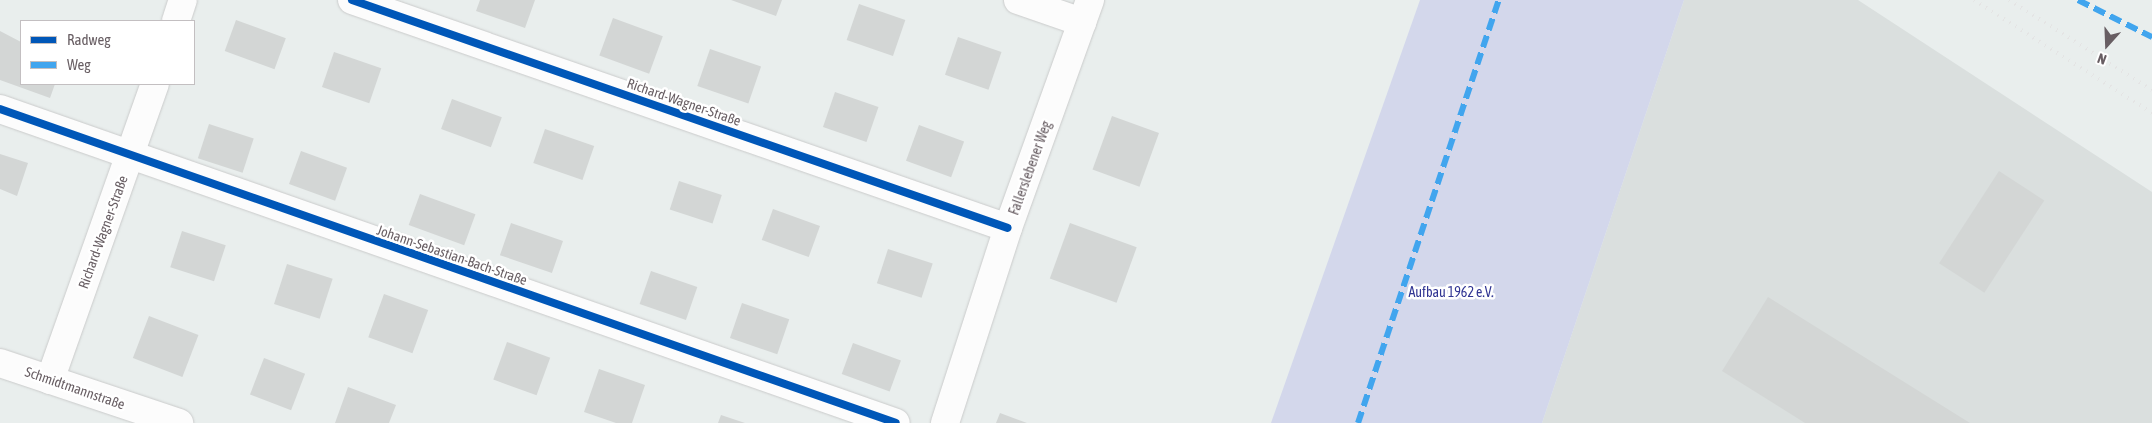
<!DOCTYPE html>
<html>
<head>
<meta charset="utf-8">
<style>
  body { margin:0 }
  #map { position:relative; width:2152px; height:423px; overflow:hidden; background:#e9eeed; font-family:"Asap Condensed",sans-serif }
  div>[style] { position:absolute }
  .industrial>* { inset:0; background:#dadfde }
  .green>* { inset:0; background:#d3d7eb }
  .building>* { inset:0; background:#d3d6d5; transform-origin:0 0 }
  .roads { filter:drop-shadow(0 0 1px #cacbcb) drop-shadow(0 0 1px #cacbcb) }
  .street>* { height:28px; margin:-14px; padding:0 14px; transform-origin:14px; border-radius:14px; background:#fcfcfc }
  .rail>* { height:4px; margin-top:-2px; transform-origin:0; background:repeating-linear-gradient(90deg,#e4e4e4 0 1px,transparent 0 7px) }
  .quiet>* { height:6px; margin-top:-3px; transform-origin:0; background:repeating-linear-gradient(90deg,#41a5ee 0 12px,transparent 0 18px) }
  .cycleway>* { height:8px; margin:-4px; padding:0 4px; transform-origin:4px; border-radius:4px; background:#0057b8 }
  span { translate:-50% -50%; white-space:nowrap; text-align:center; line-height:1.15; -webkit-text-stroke:5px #fff; paint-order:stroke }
  .street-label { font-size:14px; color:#685e63 }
  .park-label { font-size:14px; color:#313593 }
  .legend { position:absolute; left:20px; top:20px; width:175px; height:65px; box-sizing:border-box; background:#fff; border:1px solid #c3bfc1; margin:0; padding:6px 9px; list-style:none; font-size:15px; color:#685e63 }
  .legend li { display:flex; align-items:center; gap:10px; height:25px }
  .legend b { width:25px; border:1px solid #c3bfc1 }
  .north { position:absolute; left:2082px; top:20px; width:50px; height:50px; -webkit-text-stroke:4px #fff; paint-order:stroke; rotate:200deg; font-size:14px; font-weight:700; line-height:20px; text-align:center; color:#685e63 }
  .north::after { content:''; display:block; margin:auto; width:18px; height:22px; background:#685e63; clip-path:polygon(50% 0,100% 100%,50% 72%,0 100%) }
</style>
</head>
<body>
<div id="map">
  <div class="industrial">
    <i style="clip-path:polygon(1684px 0,1858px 0,2152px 192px,2152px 423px,1542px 423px)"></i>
  </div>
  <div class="green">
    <i style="clip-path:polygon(1420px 0,1684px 0,1542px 423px,1271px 423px)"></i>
  </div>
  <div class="building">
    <i style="clip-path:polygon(480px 0,535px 0,525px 28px,476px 11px)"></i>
    <i style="clip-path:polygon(731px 0,782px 0,776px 16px)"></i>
    <i style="left:859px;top:4px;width:49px;height:38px;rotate:19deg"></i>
    <i style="left:613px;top:18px;width:53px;height:40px;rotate:20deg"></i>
    <i style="left:236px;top:20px;width:53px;height:33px;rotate:20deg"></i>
    <i style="clip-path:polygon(0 31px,21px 42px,21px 84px,55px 84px,50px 98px,0 80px)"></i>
    <i style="left:958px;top:37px;width:46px;height:40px;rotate:19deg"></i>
    <i style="left:710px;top:49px;width:54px;height:39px;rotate:19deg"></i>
    <i style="left:334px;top:52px;width:50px;height:37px;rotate:19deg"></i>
    <i style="left:835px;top:92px;width:46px;height:37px;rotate:19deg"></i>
    <i style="left:452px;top:99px;width:53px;height:32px;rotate:20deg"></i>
    <i style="left:1112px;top:116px;width:50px;height:57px;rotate:20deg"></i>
    <i style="left:209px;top:124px;width:47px;height:36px;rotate:18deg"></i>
    <i style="left:919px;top:125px;width:48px;height:38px;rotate:20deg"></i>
    <i style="left:545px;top:129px;width:52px;height:36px;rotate:19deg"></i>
    <i style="left:301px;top:151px;width:49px;height:35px;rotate:20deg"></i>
    <i style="clip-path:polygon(0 154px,28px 163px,17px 196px,0 189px)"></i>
    <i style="left:1999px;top:171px;width:54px;height:110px;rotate:33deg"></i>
    <i style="left:679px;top:181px;width:45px;height:30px;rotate:18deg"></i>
    <i style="left:420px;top:194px;width:59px;height:33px;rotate:20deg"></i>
    <i style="left:773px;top:209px;width:50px;height:33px;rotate:20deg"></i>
    <i style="left:511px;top:223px;width:55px;height:34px;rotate:19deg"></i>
    <i style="left:1070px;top:223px;width:71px;height:59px;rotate:20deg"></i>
    <i style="left:182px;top:231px;width:46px;height:38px;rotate:18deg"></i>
    <i style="left:888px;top:249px;width:47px;height:36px;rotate:18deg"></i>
    <i style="left:287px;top:264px;width:48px;height:42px;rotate:18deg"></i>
    <i style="left:651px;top:271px;width:49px;height:35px;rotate:19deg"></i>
    <i style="left:384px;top:294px;width:47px;height:46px;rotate:20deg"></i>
    <i style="clip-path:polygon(1768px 297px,1970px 423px,1805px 423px,1722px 371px)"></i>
    <i style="left:742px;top:303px;width:50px;height:37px;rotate:19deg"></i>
    <i style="left:149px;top:316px;width:53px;height:45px;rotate:21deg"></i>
    <i style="left:507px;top:342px;width:46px;height:40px;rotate:20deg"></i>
    <i style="left:853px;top:343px;width:51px;height:33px;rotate:20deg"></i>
    <i style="left:264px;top:358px;width:44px;height:39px;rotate:21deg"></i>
    <i style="clip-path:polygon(599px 369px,645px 385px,632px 423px,616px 423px,584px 412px)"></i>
    <i style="clip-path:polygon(348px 387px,396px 405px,389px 423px,335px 423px)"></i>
    <i style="clip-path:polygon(1000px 413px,1027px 423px,996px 423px)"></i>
    <i style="clip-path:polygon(721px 415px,745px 423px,718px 423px)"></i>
  </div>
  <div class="roads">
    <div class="street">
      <i style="left:352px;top:0;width:694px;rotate:19.17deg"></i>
      <i style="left:1018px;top:0;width:68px;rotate:19deg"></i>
      <i style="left:176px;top:21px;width:22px;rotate:-72deg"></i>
      <i style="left:0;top:109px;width:949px;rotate:19.31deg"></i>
      <i style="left:0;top:363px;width:189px;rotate:18.5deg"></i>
      <i style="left:50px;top:380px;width:314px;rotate:-70.5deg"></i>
      <i style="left:945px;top:423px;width:205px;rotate:-72.1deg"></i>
      <i style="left:1008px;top:228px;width:242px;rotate:-70.2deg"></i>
    </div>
  </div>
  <div class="rail">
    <i style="left:1974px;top:0;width:211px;rotate:32.4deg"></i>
    <i style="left:2009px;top:0;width:169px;rotate:32.2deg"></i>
  </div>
  <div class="quiet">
    <i style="left:2078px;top:0;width:83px;rotate:26.6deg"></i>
    <i style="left:1358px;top:423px;width:446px;rotate:-71.6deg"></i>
  </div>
  <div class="cycleway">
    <i style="left:352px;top:0;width:694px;rotate:19.17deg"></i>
    <i style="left:0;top:109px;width:949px;rotate:19.31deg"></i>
  </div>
  <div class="street-label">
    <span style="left:684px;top:102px;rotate:19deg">Richard-Wagner-Straße</span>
    <span style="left:1030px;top:168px;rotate:-70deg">Fallerslebener Weg</span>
    <span style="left:103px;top:232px;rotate:-70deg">Richard-Wagner-Straße</span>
    <span style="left:452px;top:255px;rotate:19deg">Johann-Sebastian-Bach-Straße</span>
    <span style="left:75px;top:388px;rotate:19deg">Schmidtmannstraße</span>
  </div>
  <div class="park-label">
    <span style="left:1451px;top:292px">Aufbau 1962 e.V.</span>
  </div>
  <ul class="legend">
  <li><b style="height:6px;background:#0057b8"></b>Radweg</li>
  <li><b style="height:6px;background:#41a5ee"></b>Weg</li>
  </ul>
  <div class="north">N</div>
</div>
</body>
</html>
